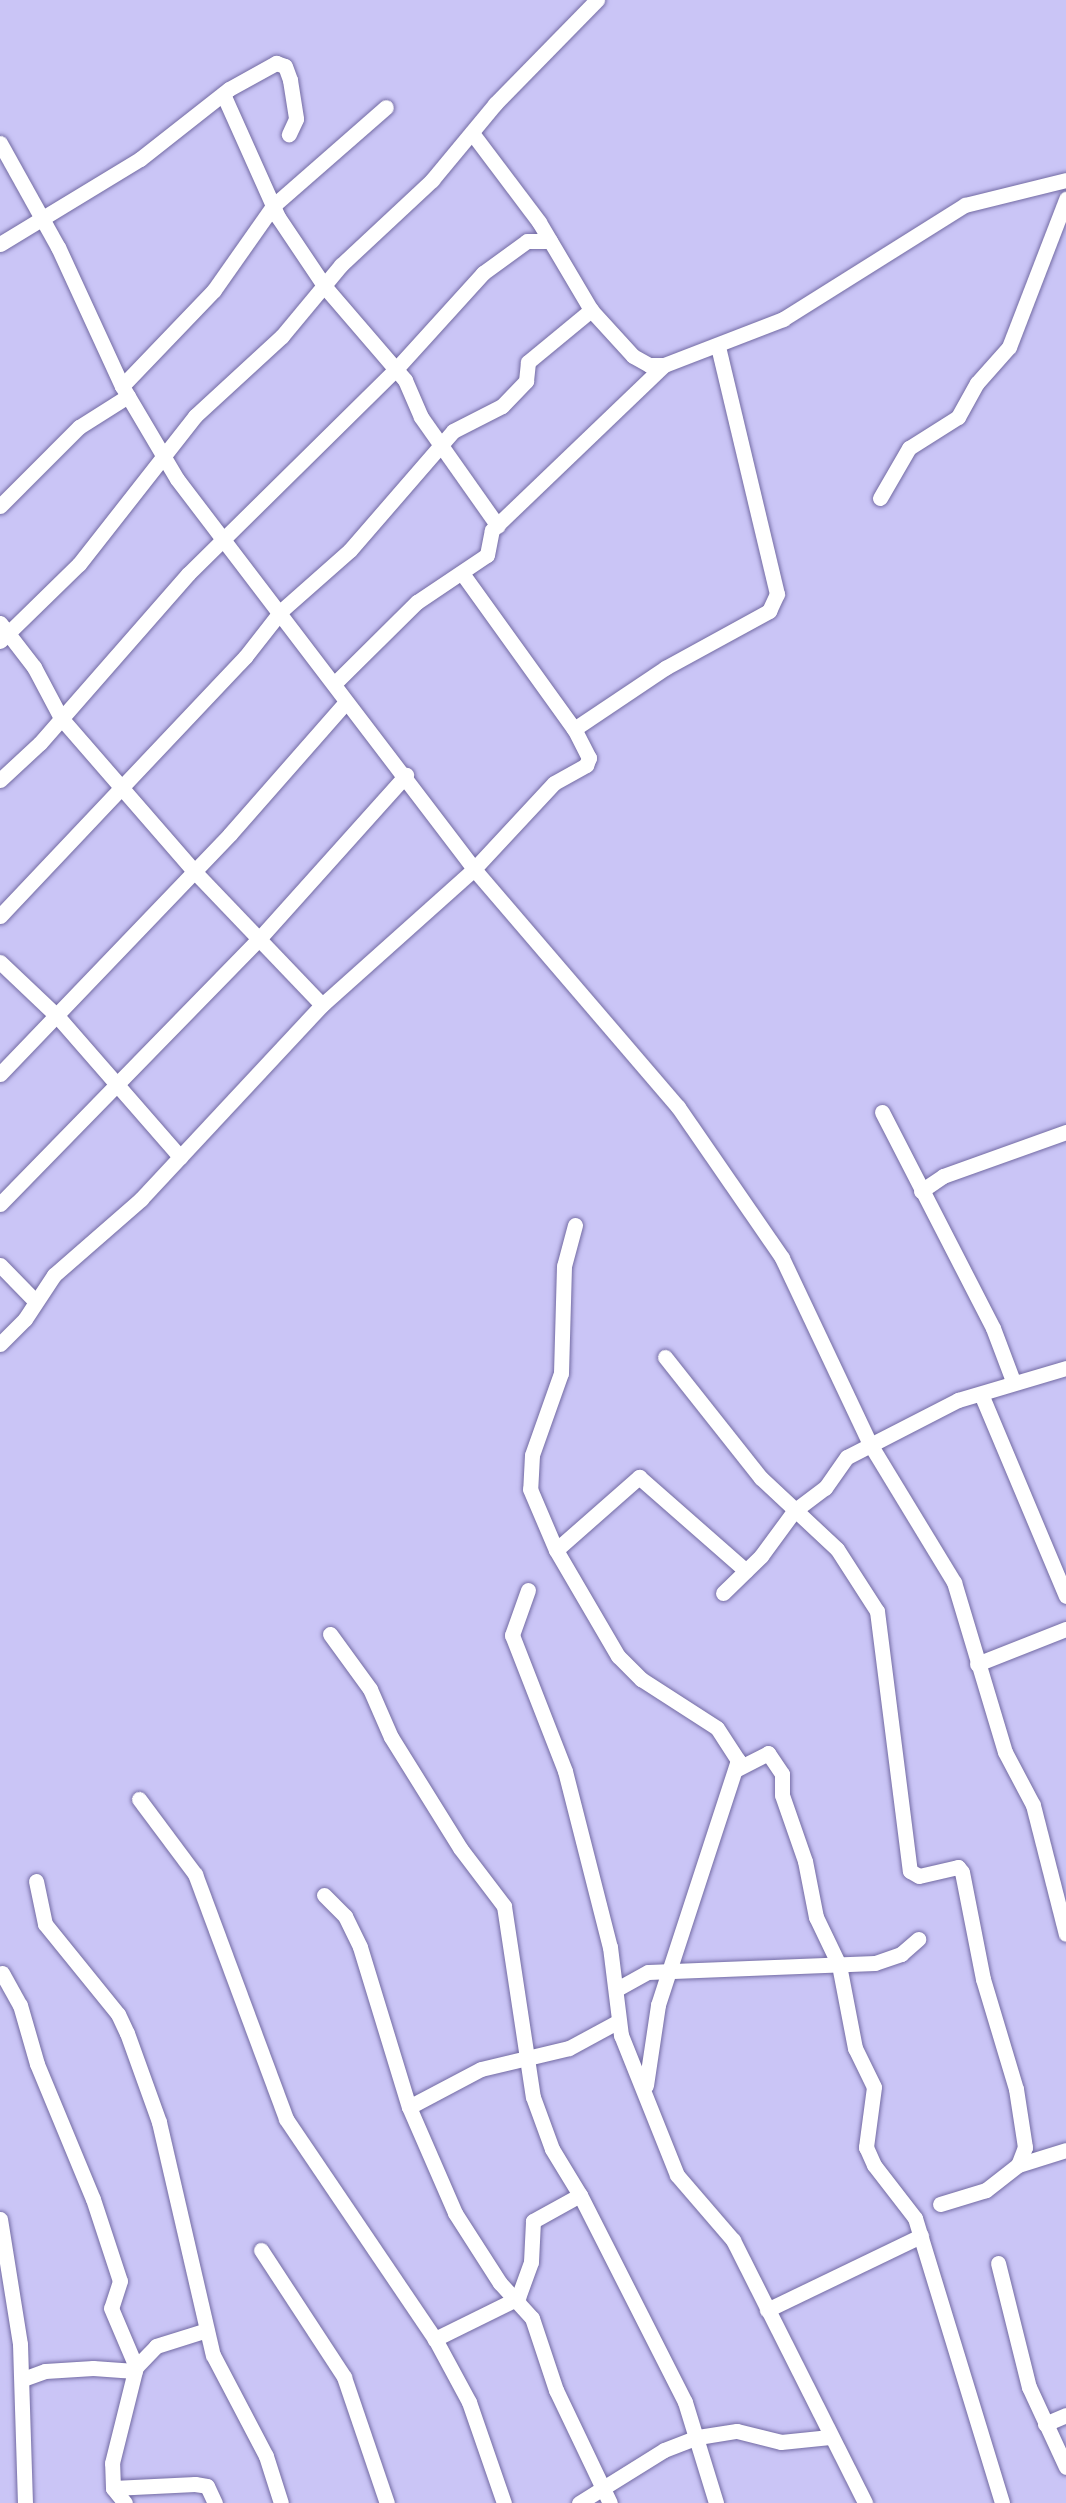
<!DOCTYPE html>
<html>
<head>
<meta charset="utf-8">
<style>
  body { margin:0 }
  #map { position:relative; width:1066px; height:2503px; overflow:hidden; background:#cac5f6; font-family:Commissioner,sans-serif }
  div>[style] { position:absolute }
  .roads { filter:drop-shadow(0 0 2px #736ba3) drop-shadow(0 0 2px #736ba3) }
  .minor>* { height:15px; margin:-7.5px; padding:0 7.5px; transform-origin:7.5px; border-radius:7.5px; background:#fff }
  span { translate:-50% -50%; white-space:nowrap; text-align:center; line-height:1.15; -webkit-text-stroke:6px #ebeafd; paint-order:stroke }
</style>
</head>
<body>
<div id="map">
  <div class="roads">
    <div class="minor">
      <i style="left:223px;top:94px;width:135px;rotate:65.9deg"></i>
      <i style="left:278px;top:217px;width:84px;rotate:56.1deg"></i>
      <i style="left:325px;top:287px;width:123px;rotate:49.3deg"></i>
      <i style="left:405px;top:380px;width:40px;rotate:66.6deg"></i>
      <i style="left:421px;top:417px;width:133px;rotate:54.8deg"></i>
      <i style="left:472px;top:133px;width:111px;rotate:53deg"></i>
      <i style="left:539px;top:222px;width:102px;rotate:59.4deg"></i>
      <i style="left:591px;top:310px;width:62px;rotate:47.6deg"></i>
      <i style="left:633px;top:356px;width:18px;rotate:29deg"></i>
      <i style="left:649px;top:365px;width:15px"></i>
      <i style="left:664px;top:365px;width:128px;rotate:-21.1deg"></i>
      <i style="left:783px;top:319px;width:215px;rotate:-32.1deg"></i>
      <i style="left:965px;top:205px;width:104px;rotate:-13.9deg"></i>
      <i style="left:0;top:143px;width:119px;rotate:60.9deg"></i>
      <i style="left:58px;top:247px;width:153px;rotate:65.3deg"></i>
      <i style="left:122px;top:386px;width:108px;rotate:59.4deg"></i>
      <i style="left:177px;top:479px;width:490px;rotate:52.7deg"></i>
      <i style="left:474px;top:869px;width:313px;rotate:49.4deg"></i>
      <i style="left:678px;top:1107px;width:183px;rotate:55.4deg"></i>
      <i style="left:782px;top:1258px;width:206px;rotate:64.7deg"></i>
      <i style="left:870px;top:1444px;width:162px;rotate:58.7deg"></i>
      <i style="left:954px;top:1582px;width:177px;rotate:73.3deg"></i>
      <i style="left:1005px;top:1752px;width:60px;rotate:62.2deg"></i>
      <i style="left:1033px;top:1805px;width:133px;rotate:75.7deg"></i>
      <i style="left:0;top:244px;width:164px;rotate:-31.3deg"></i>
      <i style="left:140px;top:159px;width:113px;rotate:-38.2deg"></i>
      <i style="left:229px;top:89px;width:54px;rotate:-29deg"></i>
      <i style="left:276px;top:63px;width:9px;rotate:18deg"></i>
      <i style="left:285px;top:66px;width:15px;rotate:70deg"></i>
      <i style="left:290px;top:80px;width:39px;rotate:81deg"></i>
      <i style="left:296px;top:119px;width:17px;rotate:115deg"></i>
      <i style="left:122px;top:386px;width:133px;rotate:-46.2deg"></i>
      <i style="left:214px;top:290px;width:103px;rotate:-54.9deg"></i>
      <i style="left:273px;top:206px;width:150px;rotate:-41.2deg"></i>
      <i style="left:880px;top:498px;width:58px;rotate:-59.9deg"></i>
      <i style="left:909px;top:448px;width:58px;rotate:-32.3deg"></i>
      <i style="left:958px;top:417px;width:39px;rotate:-61deg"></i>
      <i style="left:977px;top:383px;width:48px;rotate:-48.4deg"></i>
      <i style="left:1009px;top:347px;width:159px;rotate:-68.9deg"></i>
      <i style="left:0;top:506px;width:112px;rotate:-45deg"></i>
      <i style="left:79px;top:427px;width:58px;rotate:-32.3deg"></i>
      <i style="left:0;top:623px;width:56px;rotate:52.3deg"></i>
      <i style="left:34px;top:667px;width:58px;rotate:62.1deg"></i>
      <i style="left:61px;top:718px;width:203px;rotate:49deg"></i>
      <i style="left:194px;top:871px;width:185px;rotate:46.3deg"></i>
      <i style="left:0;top:641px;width:110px;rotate:-44.3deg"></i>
      <i style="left:79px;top:564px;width:188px;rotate:-51.9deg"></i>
      <i style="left:195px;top:416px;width:118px;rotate:-42.6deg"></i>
      <i style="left:282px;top:336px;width:92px;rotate:-50.3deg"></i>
      <i style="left:341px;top:265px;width:125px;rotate:-43deg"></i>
      <i style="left:432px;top:180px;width:99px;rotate:-50.3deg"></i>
      <i style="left:495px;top:104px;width:146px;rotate:-45.6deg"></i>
      <i style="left:334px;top:684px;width:117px;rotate:-44.7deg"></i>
      <i style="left:417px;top:602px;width:84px;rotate:-33.9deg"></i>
      <i style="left:487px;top:555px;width:25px;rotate:-79deg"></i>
      <i style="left:492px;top:530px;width:238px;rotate:-43.8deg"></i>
      <i style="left:574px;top:729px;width:110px;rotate:-33.8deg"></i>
      <i style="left:665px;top:668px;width:119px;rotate:-28.7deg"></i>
      <i style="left:769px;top:611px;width:19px;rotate:-65deg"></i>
      <i style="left:777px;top:594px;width:255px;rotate:-103.4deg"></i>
      <i style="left:0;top:780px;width:54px;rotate:-42.8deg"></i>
      <i style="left:40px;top:743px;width:225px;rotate:-48.8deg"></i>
      <i style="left:188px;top:574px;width:292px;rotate:-44.6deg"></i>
      <i style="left:396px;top:369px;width:130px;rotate:-47.8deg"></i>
      <i style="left:483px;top:273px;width:54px;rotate:-36deg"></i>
      <i style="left:527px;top:241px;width:23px"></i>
      <i style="left:0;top:916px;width:357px;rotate:-46.6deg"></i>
      <i style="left:245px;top:657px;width:58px;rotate:-52deg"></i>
      <i style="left:281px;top:611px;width:92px;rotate:-41.5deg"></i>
      <i style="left:350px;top:550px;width:157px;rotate:-49.1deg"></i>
      <i style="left:453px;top:431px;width:55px;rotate:-27deg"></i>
      <i style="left:502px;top:406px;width:35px;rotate:-46deg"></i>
      <i style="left:526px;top:381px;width:19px;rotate:-84deg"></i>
      <i style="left:528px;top:362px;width:82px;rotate:-39.5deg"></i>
      <i style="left:0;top:962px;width:80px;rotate:43.5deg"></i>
      <i style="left:58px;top:1017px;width:186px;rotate:48.9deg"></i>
      <i style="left:0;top:1074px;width:332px;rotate:-46.2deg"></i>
      <i style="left:230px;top:834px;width:174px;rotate:-48.7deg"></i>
      <i style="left:882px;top:1112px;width:243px;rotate:62.8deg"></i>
      <i style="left:993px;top:1328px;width:57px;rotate:69.3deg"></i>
      <i style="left:921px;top:1191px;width:27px;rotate:-34deg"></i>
      <i style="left:943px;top:1176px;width:131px;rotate:-19.7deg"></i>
      <i style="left:0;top:1204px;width:369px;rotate:-45.7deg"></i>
      <i style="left:258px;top:940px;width:222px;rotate:-48.1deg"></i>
      <i style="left:575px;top:1225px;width:42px;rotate:105deg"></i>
      <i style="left:564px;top:1266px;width:107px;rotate:91.6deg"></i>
      <i style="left:561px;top:1373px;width:87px;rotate:109.5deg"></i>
      <i style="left:532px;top:1455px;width:34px;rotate:93deg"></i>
      <i style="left:530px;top:1489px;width:66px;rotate:66.9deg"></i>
      <i style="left:556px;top:1550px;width:123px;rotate:59.7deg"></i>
      <i style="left:618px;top:1656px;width:33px;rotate:45deg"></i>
      <i style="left:641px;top:1679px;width:90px;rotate:32.8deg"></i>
      <i style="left:717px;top:1728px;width:38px;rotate:57deg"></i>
      <i style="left:738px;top:1760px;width:258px;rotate:108.1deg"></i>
      <i style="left:658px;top:2005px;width:81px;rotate:98.5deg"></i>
      <i style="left:0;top:1265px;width:50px;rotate:45.8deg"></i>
      <i style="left:0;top:1344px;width:35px;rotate:-45deg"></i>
      <i style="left:25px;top:1319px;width:53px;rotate:-56.6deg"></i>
      <i style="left:54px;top:1275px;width:116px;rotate:-41.1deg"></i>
      <i style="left:141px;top:1199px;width:265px;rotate:-47deg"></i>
      <i style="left:322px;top:1005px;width:204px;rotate:-41.8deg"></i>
      <i style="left:474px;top:869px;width:117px;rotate:-47.1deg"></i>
      <i style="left:554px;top:783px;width:37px;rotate:-29deg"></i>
      <i style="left:586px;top:765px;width:8px;rotate:-67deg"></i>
      <i style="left:589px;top:758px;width:33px;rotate:-117deg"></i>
      <i style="left:574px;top:729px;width:192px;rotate:-125.7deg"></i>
      <i style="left:665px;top:1357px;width:154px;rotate:51.6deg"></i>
      <i style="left:761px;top:1478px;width:104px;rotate:43.1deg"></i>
      <i style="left:837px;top:1549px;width:74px;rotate:57.2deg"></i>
      <i style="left:877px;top:1611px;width:262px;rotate:82.8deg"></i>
      <i style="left:910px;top:1871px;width:10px;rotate:29deg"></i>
      <i style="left:919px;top:1876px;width:40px;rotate:-13deg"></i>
      <i style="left:958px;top:1867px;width:6px;rotate:51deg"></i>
      <i style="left:962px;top:1872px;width:109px;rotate:78.9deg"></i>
      <i style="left:983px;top:1979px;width:115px;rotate:73.3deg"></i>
      <i style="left:1016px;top:2089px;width:59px;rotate:81.2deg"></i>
      <i style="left:1025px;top:2147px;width:19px;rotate:111deg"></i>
      <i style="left:1018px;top:2165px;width:41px;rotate:142deg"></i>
      <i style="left:986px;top:2190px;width:48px;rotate:163.1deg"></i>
      <i style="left:981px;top:1394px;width:219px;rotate:67.2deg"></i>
      <i style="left:556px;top:1550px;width:111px;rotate:-41.3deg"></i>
      <i style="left:639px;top:1477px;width:142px;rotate:41.3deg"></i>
      <i style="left:528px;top:1590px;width:48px;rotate:109.6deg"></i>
      <i style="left:512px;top:1635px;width:146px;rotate:68.7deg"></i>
      <i style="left:565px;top:1771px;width:182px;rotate:75.7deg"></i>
      <i style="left:610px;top:1947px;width:89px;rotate:82.9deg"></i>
      <i style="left:621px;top:2035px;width:151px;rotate:68.2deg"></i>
      <i style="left:677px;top:2175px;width:86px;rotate:49.3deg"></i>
      <i style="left:733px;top:2240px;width:294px;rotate:63.3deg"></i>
      <i style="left:723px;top:1593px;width:53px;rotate:-44.2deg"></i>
      <i style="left:761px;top:1556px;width:56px;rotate:-53.7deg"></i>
      <i style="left:794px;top:1511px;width:39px;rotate:-37deg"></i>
      <i style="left:825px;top:1488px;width:38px;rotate:-55deg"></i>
      <i style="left:847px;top:1457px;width:125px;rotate:-27.2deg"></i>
      <i style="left:958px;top:1400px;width:113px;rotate:-16.5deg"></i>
      <i style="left:330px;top:1634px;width:68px;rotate:54deg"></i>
      <i style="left:370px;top:1689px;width:52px;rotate:66.4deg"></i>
      <i style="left:391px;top:1737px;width:131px;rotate:58.1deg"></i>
      <i style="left:460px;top:1848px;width:73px;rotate:52.8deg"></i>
      <i style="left:504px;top:1906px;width:193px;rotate:81.4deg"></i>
      <i style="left:533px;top:2097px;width:55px;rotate:69.9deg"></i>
      <i style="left:552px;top:2149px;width:54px;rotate:58.7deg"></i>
      <i style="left:580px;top:2195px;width:54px;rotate:151deg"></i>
      <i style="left:533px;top:2221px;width:41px;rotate:92.8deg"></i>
      <i style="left:531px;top:2262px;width:38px;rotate:110deg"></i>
      <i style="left:518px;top:2298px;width:93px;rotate:153.7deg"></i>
      <i style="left:977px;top:1664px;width:96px;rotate:-21.5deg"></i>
      <i style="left:737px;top:1769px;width:35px;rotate:-27deg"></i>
      <i style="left:768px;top:1753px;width:25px;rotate:56deg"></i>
      <i style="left:782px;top:1774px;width:21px;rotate:90deg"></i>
      <i style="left:782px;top:1795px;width:70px;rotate:70.8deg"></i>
      <i style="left:805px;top:1861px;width:57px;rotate:78.9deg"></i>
      <i style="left:816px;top:1917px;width:53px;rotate:64.4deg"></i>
      <i style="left:839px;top:1965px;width:85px;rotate:79.1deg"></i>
      <i style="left:855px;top:2048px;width:43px;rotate:64deg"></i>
      <i style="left:874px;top:2087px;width:61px;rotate:97.6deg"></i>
      <i style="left:866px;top:2147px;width:20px;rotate:66deg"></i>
      <i style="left:874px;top:2165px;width:67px;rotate:52.3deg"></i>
      <i style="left:915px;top:2218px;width:298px;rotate:73deg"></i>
      <i style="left:139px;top:1799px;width:94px;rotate:53.3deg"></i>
      <i style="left:195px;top:1874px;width:261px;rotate:69.6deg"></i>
      <i style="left:286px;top:2119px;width:266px;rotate:55.9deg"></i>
      <i style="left:435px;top:2339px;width:72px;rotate:61.6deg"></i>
      <i style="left:469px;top:2402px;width:107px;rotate:70.9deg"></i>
      <i style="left:36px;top:1881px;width:44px;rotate:78.2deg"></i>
      <i style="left:45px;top:1924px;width:116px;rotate:51deg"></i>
      <i style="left:118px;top:2014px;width:21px;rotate:65deg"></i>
      <i style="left:127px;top:2033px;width:95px;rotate:70.2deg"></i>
      <i style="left:159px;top:2122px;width:239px;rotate:77deg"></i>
      <i style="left:213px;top:2355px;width:114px;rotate:62.3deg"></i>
      <i style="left:266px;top:2456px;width:49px;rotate:72.3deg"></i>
      <i style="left:324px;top:1895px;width:30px;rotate:45deg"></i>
      <i style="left:345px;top:1916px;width:34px;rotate:64deg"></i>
      <i style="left:360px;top:1947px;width:167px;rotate:73deg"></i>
      <i style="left:409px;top:2107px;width:116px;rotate:66.5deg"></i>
      <i style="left:455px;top:2213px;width:83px;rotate:57.3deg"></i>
      <i style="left:500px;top:2283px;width:47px;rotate:47.6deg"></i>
      <i style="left:532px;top:2318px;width:76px;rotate:71.6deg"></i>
      <i style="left:556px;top:2390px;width:125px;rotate:64.5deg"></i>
      <i style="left:2px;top:1973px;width:37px;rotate:61deg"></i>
      <i style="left:20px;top:2005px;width:61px;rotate:73.9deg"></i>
      <i style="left:37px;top:2064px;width:146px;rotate:67.5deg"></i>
      <i style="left:93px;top:2199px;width:86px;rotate:71.8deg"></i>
      <i style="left:120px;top:2281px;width:28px;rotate:108deg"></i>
      <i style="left:111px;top:2308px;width:64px;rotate:67deg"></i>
      <i style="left:617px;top:1989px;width:35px;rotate:-29deg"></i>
      <i style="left:648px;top:1972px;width:227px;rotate:-2.3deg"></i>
      <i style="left:875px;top:1963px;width:28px;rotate:-19deg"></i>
      <i style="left:901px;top:1954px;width:23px;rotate:-41deg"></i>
      <i style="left:409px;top:2107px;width:81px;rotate:-27.8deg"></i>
      <i style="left:481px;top:2069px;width:90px;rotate:-13.4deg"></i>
      <i style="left:569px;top:2048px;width:55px;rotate:-28.4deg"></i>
      <i style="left:1018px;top:2165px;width:50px;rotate:-17.4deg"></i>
      <i style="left:580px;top:2195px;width:232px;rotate:63.1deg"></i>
      <i style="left:685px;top:2402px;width:106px;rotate:72.9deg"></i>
      <i style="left:0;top:2219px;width:127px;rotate:80.9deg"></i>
      <i style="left:20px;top:2344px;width:159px;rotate:88.2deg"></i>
      <i style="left:261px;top:2250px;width:152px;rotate:56.8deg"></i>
      <i style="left:344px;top:2377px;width:133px;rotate:71.2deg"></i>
      <i style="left:998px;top:2263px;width:128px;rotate:76deg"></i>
      <i style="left:1029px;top:2387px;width:88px;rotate:65.2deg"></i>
      <i style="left:767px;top:2310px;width:171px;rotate:-25.7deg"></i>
      <i style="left:23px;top:2379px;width:23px;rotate:-20deg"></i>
      <i style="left:45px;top:2371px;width:48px;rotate:-3.6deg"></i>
      <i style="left:93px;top:2368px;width:42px;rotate:4.1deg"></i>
      <i style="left:1045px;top:2424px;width:23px;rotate:-23deg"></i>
      <i style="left:113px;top:2488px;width:82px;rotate:-2.8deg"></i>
      <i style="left:195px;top:2484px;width:12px;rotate:9deg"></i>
      <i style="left:207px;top:2486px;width:19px;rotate:65deg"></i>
      <i style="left:125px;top:2503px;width:19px;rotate:-129deg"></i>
      <i style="left:113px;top:2488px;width:25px;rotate:-92deg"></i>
      <i style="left:112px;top:2463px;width:99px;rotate:-76deg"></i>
      <i style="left:136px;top:2367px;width:29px;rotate:-46deg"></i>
      <i style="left:156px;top:2346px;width:53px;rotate:-17.4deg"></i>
      <i style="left:579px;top:2503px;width:100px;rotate:-31.9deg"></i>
      <i style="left:664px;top:2450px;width:36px;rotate:-21deg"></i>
      <i style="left:698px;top:2437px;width:39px;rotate:-9deg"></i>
      <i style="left:737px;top:2431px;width:45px;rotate:14deg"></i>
      <i style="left:781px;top:2442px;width:49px;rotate:-5.8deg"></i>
    </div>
  </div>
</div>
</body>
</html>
